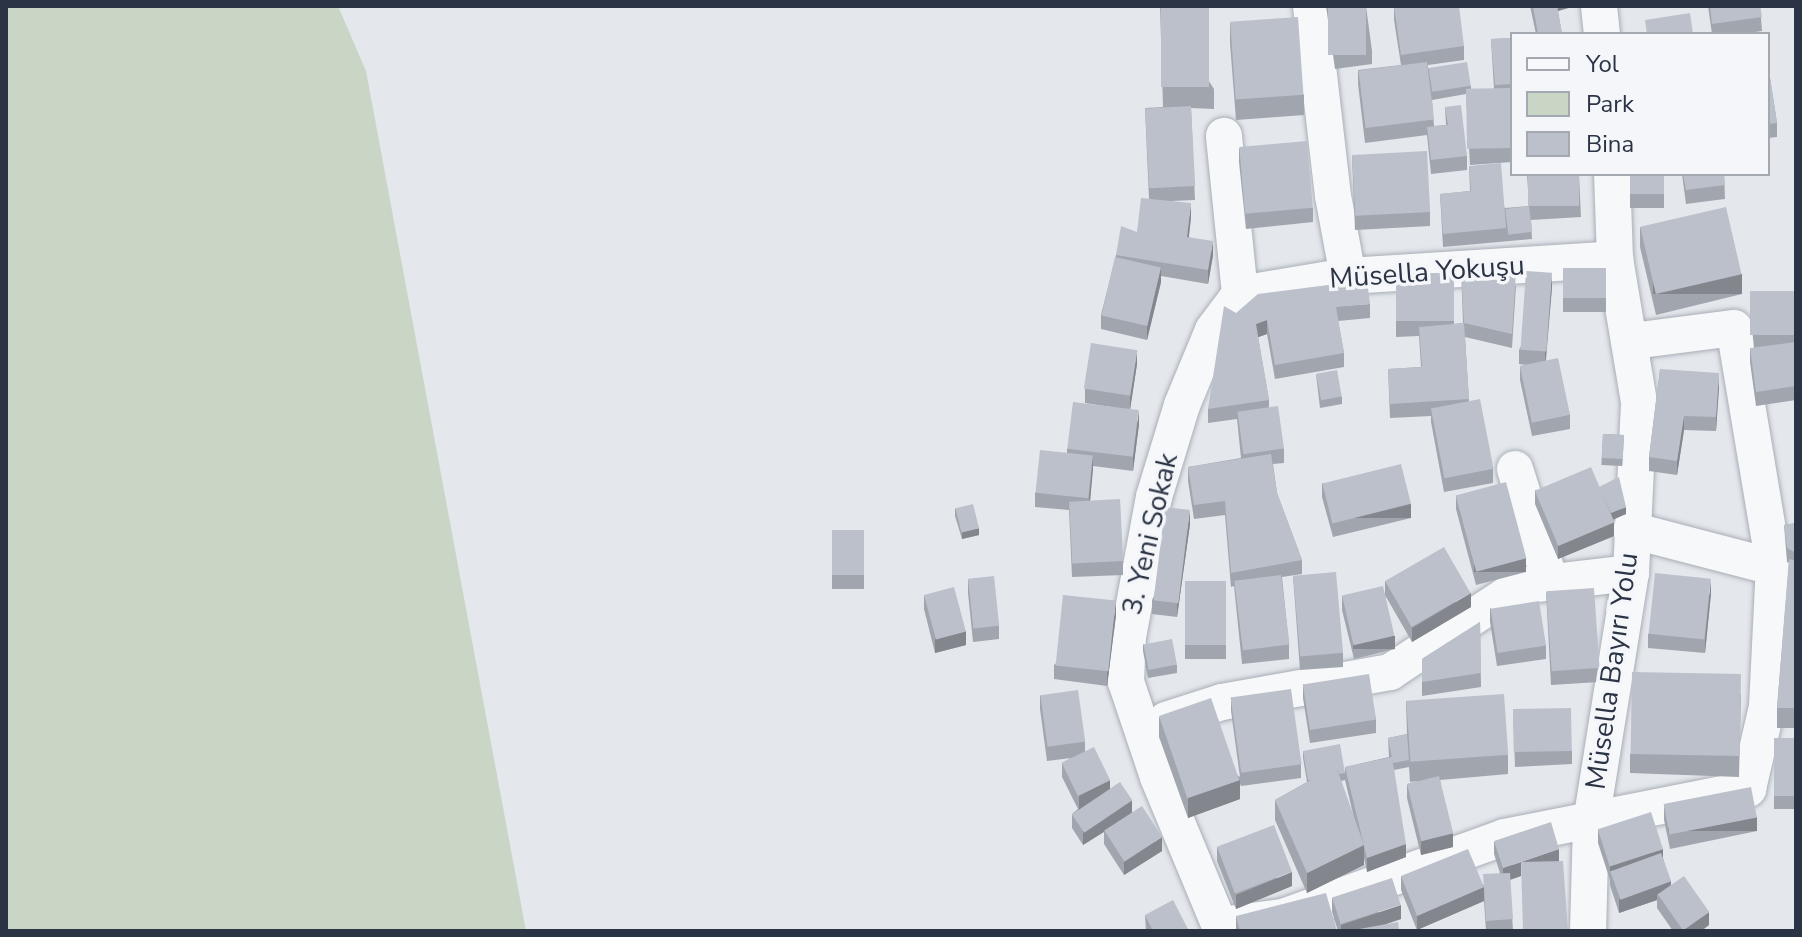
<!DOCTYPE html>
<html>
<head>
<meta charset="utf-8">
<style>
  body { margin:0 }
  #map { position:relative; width:1802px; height:937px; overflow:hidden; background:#e4e7ec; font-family:"Nunito Sans",sans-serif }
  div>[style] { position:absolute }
  .green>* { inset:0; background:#c9d6c5 }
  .roads { filter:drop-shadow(0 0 2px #a9aeb7) drop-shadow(0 0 2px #a9aeb7) }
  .minor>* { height:36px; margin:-18px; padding:0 18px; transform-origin:18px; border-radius:18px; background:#f7f8fa }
  .wall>* { inset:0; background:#a1a5ae; transform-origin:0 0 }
  .shaded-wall>* { inset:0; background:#83868d; transform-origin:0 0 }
  .building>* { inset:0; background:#bbc0ca; transform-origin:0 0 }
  span { translate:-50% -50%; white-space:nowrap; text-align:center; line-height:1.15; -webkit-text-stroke:7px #f4f6f9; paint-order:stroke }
  .street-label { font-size:28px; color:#2b3445 }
  .frame { position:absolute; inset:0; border:8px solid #2b3445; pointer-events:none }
  .legend { position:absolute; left:1510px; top:32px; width:260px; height:144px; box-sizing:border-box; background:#f4f6f9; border:2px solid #a4a8b1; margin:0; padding:10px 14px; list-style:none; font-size:24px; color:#2b3445 }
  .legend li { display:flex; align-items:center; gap:16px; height:40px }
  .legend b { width:40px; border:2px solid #a4a8b1 }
</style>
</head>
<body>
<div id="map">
  <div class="green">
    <i style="clip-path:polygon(6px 6px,338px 6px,366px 71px,526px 931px,6px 931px)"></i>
  </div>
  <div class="roads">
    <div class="minor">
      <i style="left:1311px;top:6px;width:191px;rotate:83.4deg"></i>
      <i style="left:1333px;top:196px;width:81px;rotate:79.4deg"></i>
      <i style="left:1599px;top:6px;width:28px;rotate:84deg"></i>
      <i style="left:1240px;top:294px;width:109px;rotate:-9.5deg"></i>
      <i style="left:1348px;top:276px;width:268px;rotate:-3.6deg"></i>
      <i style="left:1515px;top:469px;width:117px;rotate:72.6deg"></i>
      <i style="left:1631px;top:530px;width:166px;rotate:14.6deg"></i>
      <i style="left:1166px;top:720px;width:59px;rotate:-17.8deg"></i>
      <i style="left:1222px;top:702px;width:171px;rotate:-10.1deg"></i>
      <i style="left:1390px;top:672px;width:156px;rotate:-33.5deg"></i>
      <i style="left:1520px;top:586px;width:112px;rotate:-6.7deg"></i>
      <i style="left:1221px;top:925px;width:63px;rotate:-7.4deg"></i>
      <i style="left:1283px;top:917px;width:236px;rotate:-19.8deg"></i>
      <i style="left:1505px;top:837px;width:248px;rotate:-11.2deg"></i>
      <i style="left:1748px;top:789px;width:84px;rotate:-77deg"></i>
      <i style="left:1767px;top:707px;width:141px;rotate:-87.2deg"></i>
      <i style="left:1774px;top:566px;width:241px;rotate:-99.5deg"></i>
      <i style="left:1734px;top:328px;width:103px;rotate:172.7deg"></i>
      <i style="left:1222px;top:931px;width:167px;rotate:-112.6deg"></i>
      <i style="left:1158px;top:777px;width:100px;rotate:-108.6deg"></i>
      <i style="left:1126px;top:682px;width:45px;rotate:-87.5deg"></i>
      <i style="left:1128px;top:637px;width:142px;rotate:-79.5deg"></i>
      <i style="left:1154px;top:497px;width:96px;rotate:-73.1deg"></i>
      <i style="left:1182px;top:405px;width:81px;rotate:-67.5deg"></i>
      <i style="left:1213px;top:330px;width:45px;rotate:-53.1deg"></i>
      <i style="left:1240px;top:294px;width:159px;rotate:-95.8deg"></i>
      <i style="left:1588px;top:931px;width:109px;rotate:-88.4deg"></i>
      <i style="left:1591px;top:822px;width:252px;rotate:-80.9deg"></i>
      <i style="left:1631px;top:573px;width:171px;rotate:-87.3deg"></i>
      <i style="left:1639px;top:402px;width:145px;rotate:-99.5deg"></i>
      <i style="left:1615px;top:259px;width:85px;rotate:-92deg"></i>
    </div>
  </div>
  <div class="wall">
    <i style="clip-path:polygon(1160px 6px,1214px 89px,1214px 109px,1191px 108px,1195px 200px,1171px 201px,1191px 217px,1189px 237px,1213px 255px,1208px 284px,1161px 276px,1161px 282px,1147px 340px,1101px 329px,1101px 315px,1116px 255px,1137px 232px,1149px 199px,1145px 108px,1163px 107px)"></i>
    <i style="clip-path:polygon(1326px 6px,1366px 6px,1372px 51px,1372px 64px,1335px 69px)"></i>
    <i style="clip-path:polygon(1394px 6px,1464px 46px,1464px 60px,1428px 65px,1428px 68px,1471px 86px,1471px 90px,1494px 89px,1491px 39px,1512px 38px,1512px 162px,1470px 165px,1466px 94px,1432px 100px,1434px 126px,1446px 125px,1445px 107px,1467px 156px,1467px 170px,1431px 174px,1427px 135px,1365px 143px,1358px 84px,1358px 70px,1401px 65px,1394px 20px)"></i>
    <i style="clip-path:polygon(1530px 6px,1575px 6px,1558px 11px,1562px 34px,1536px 34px)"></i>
    <i style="clip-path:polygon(1708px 6px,1760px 6px,1762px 31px,1741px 34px,1712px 34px)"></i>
    <i style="clip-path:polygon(1230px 23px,1304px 95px,1304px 115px,1236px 120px,1230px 43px)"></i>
    <i style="clip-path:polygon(1768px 65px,1777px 123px,1777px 137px,1768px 138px)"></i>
    <i style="clip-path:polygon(1239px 148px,1313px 208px,1313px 222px,1246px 229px,1239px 162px)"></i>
    <i style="clip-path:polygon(1352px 156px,1430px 212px,1430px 226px,1355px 230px)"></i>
    <i style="clip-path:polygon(1469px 166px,1505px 208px,1529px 206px,1527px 174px,1579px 174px,1581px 217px,1531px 220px,1532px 239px,1443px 247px,1440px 194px,1470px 191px)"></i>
    <i style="left:1630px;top:174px;width:34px;height:34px"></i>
    <i style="clip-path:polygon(1682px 174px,1724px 174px,1725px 199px,1686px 204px)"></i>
    <i style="clip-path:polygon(1640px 227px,1742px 294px,1656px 315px,1640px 247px)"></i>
    <i style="left:1563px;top:268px;width:43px;height:44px"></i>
    <i style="clip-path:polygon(1461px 269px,1516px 286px,1512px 348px,1465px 337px,1469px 401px,1493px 469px,1493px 483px,1444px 492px,1431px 422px,1431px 416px,1390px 418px,1388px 369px,1421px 367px,1419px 336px,1396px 337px,1396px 274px,1454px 273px,1454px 324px,1463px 323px)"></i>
    <i style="clip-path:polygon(1552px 287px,1546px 361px,1570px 415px,1570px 429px,1532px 436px,1520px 380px,1520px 366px,1527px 365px,1519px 364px,1519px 350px)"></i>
    <i style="clip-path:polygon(1796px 291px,1796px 400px,1756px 406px,1750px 362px,1750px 348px,1754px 348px,1750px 310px,1750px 296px)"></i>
    <i style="clip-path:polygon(1370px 304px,1370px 318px,1338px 321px,1344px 353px,1344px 367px,1275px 379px,1267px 334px,1258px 337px,1269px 400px,1269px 407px,1284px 449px,1284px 463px,1273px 464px,1277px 493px,1302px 560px,1302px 574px,1282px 577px,1289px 645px,1289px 659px,1242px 664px,1234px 586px,1231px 587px,1225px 515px,1194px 519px,1188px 481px,1188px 467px,1241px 458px,1237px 419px,1208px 423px,1208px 409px,1236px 313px)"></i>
    <i style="clip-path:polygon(1137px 364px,1130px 409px,1139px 424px,1133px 471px,1093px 466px,1090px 501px,1123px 561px,1123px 575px,1072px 577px,1069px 510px,1035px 507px,1035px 493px,1067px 453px,1067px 449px,1111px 407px,1085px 403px,1085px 389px)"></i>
    <i style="clip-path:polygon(1660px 369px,1719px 387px,1716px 431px,1684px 430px,1677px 475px,1649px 471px,1649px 457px)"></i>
    <i style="clip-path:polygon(1316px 374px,1342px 397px,1342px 404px,1320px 408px)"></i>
    <i style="left:1603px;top:434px;width:21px;height:31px;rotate:3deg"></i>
    <i style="clip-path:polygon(1322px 483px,1411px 518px,1333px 537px,1322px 497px)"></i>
    <i style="clip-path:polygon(1599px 487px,1626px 514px,1613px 519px,1614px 536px,1558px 559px,1535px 504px,1535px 490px)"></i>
    <i style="clip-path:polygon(1456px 495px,1526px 572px,1476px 585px,1456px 509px)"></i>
    <i style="clip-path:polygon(955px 508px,979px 535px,962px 539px,955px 516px)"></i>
    <i style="clip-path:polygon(1796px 523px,1796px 728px,1777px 728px,1777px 708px,1789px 563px,1787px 562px,1784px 525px)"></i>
    <i style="clip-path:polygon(1190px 524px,1177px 617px,1152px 614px,1152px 600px)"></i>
    <i style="left:832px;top:530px;width:32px;height:59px"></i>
    <i style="clip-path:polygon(1293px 576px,1343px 653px,1343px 667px,1300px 670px)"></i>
    <i style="clip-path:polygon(968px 579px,999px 626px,999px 639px,973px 642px,968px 593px)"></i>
    <i style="left:1185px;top:581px;width:41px;height:78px"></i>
    <i style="clip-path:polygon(1385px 581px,1471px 607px,1412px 642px,1385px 595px,1395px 649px,1354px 659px,1342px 610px,1342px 596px,1385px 594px)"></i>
    <i style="clip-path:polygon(1546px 592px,1599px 668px,1599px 682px,1551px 685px)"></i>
    <i style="clip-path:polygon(1711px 593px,1705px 653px,1648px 648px,1648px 634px)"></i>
    <i style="clip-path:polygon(924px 595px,966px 645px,935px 653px,924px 609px)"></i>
    <i style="clip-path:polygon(1490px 608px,1546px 645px,1546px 659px,1497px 666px,1490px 622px)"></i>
    <i style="clip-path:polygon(1116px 615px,1107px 686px,1054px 679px,1054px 665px)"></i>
    <i style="clip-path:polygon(1480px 622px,1481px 687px,1422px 696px,1422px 659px)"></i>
    <i style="clip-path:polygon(1143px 644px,1177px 665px,1177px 673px,1148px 678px,1143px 651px)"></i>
    <i style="clip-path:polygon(1303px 684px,1376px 719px,1376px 733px,1310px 743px,1303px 698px)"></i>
    <i style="clip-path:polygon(1741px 694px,1739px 777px,1630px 773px,1630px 754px)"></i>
    <i style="clip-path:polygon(1040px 695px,1085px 742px,1085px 751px,1110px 788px,1162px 851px,1124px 875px,1104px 844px,1104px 832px,1083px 845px,1072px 828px,1072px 814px,1078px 809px,1062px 777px,1062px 763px,1071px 758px,1047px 761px,1040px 709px)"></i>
    <i style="clip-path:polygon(1231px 697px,1301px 764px,1301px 778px,1241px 786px,1240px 784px,1240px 799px,1188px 818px,1159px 737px,1159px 717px,1240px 777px,1231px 711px)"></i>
    <i style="clip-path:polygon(evenodd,1406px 701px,1508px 755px,1508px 774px,1440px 780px,1453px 847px,1421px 855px,1407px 798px,1407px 784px,1419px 781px,1410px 782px,1409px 767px,1394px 770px,1406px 857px,1367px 872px,1364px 858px,1364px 865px,1307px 893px,1275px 820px,1275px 800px,1307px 782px,1303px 758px,1303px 751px,1345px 773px,1345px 767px,1389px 757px,1388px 738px,1407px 734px,1406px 701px,1345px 780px,1354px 818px,1341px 781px,1345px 780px)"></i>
    <i style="clip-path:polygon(1513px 710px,1572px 751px,1572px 764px,1515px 767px)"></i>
    <i style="left:1774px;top:738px;width:22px;height:71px"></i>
    <i style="clip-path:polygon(1664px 806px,1757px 831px,1670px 849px,1664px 820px)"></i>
    <i style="clip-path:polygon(1598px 829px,1663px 858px,1671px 885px,1709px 925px,1701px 931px,1673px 931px,1657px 908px,1657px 900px,1619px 913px,1610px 885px,1610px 880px,1598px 843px)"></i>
    <i style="clip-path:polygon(1494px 841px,1521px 876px,1510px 880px,1513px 931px,1486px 931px,1484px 901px,1417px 930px,1401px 890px,1401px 876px,1483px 885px,1500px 873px,1494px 854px)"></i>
    <i style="clip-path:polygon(1217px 847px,1292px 886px,1236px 909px,1217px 861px)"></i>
    <i style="clip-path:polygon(1332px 898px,1401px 919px,1386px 924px,1399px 931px,1338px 931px,1332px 912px)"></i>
    <i style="clip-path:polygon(1145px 915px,1189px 931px,1146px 931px)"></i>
    <i style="clip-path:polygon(1236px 916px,1337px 931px,1236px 931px)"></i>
  </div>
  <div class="shaded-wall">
    <i style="clip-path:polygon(1558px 6px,1575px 6px,1558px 11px)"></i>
    <i style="clip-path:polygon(1191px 203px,1191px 217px,1187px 251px,1187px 237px)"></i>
    <i style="clip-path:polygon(1213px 241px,1213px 255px,1208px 284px,1208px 270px)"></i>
    <i style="clip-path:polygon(1161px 268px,1161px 282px,1147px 340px,1147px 326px)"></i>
    <i style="clip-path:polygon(1552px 273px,1552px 287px,1545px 366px,1545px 353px)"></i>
    <i style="left:1742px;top:274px;width:20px;height:89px;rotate:90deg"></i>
    <i style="clip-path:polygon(1267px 320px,1267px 334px,1256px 338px,1256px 324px)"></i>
    <i style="clip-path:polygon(1137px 350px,1137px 364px,1130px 410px,1130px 396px)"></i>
    <i style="clip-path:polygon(1719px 373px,1719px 387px,1716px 431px,1716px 417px)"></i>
    <i style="clip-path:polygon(1139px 410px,1139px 424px,1133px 471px,1133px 457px)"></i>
    <i style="clip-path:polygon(1684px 416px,1684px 430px,1677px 475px,1677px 461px)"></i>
    <i style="clip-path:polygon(1093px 456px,1093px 469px,1089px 512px,1089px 498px)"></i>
    <i style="left:1411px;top:504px;width:14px;height:80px;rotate:90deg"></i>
    <i style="clip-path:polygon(1626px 507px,1626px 514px,1608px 522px,1608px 514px)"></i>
    <i style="clip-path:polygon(1190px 510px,1190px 524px,1177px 617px,1177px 604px)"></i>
    <i style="clip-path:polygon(1614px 522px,1614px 536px,1558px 559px,1558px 545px)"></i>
    <i style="clip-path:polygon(979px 528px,979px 535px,962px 539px,962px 532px)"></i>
    <i style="left:1526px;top:558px;width:14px;height:52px;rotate:90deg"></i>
    <i style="clip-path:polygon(1711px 579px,1711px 593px,1705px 653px,1705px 640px)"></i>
    <i style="clip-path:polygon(1471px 593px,1471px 607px,1412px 642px,1412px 628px)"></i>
    <i style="clip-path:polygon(1116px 601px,1116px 615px,1107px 686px,1107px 672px)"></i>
    <i style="clip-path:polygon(966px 631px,966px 645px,935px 653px,935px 639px)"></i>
    <i style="left:1395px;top:636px;width:13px;height:42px;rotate:90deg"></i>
    <i style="clip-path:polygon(1110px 780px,1110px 794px,1079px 810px,1079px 796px)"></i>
    <i style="clip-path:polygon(1240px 780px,1240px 799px,1188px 818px,1188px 798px)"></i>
    <i style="clip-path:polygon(1132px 800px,1132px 814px,1083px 845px,1083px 831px)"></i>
    <i style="left:1757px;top:817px;width:14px;height:89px;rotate:90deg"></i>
    <i style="clip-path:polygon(1453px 833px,1453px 847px,1421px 855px,1421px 841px)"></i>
    <i style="clip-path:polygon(1162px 837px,1162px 851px,1124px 875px,1124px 862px)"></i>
    <i style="clip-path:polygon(1406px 844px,1406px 857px,1367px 872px,1367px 858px)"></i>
    <i style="clip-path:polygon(1364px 845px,1364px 865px,1307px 893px,1307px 873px)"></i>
    <i style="clip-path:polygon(1559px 849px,1559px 863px,1521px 862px)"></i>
    <i style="clip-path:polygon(1663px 849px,1663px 863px,1610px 871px,1610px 866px)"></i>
    <i style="clip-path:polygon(1521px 862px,1521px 876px,1503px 882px,1503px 868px)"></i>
    <i style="clip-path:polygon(1292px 872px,1292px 886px,1236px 909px,1236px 895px)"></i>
    <i style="clip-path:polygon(1671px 881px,1671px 895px,1657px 894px,1657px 900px,1619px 913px,1619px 899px)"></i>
    <i style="clip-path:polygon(1484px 887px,1484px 901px,1417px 930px,1417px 916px)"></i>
    <i style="clip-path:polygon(1401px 905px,1401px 919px,1365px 931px,1341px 931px,1341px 925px)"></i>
    <i style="clip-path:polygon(1709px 912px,1709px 925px,1701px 931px,1682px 931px)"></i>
  </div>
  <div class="building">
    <i style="left:1161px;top:6px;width:48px;height:81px"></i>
    <i style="left:1328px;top:6px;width:38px;height:49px"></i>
    <i style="clip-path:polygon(1394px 6px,1459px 6px,1464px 46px,1401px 55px)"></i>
    <i style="clip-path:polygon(1533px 6px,1557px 6px,1562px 34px,1538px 34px)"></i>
    <i style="clip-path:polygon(1710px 6px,1760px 6px,1762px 17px,1712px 24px)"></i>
    <i style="clip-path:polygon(1690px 13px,1693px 34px,1647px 34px,1645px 20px)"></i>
    <i style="left:1298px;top:17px;width:78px;height:68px;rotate:86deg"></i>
    <i style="clip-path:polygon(1512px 38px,1512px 84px,1495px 85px,1491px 39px)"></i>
    <i style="left:1427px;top:62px;width:58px;height:69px;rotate:83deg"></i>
    <i style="left:1467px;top:62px;width:24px;height:39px;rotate:81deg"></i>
    <i style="clip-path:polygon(1768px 65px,1777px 123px,1768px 124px)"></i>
    <i style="left:1511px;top:88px;width:60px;height:45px;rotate:89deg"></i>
    <i style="clip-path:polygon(1461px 105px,1467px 156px,1431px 160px,1427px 127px,1448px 125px,1445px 107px)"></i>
    <i style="left:1191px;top:106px;width:80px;height:46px;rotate:87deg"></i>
    <i style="left:1307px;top:141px;width:67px;height:68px;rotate:85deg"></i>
    <i style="left:1427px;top:151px;width:61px;height:75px;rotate:87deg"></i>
    <i style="clip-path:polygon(1501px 163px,1506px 228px,1443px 234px,1440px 194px,1471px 191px,1469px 166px)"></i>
    <i style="left:1528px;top:174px;width:51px;height:32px"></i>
    <i style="left:1630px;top:174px;width:34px;height:20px"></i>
    <i style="clip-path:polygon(1683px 174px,1724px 174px,1725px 185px,1686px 190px)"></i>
    <i style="clip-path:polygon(1141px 198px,1191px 203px,1187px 237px,1213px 241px,1208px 270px,1116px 255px,1121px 226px,1137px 232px)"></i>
    <i style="left:1529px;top:206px;width:26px;height:24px;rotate:83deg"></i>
    <i style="left:1726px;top:207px;width:69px;height:88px;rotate:77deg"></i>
    <i style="left:1115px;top:257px;width:47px;height:60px;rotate:13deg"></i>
    <i style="left:1563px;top:268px;width:43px;height:30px"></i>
    <i style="clip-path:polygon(1461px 269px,1516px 272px,1512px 334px,1464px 323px,1469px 399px,1390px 404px,1388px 369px,1422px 367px,1419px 327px,1464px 323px)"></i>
    <i style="left:1526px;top:271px;width:26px;height:79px;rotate:4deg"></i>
    <i style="left:1454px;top:273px;width:48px;height:58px;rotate:90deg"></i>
    <i style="clip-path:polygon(1367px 280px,1370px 304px,1336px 307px,1344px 353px,1275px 365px,1267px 320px,1256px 324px,1269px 400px,1208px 409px,1224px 306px,1236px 313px,1258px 294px)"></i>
    <i style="left:1796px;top:291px;width:44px;height:46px;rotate:90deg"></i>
    <i style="clip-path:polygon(1796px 342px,1796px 386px,1756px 392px,1750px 348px)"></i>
    <i style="left:1091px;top:343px;width:47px;height:46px;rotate:9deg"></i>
    <i style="left:1558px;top:358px;width:58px;height:39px;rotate:78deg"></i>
    <i style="clip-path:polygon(1660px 369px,1719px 373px,1716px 417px,1684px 416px,1677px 461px,1649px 457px)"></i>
    <i style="left:1337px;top:370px;width:27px;height:21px;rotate:80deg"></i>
    <i style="left:1480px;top:399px;width:71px;height:50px;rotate:79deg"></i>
    <i style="left:1073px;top:402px;width:66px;height:47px;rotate:7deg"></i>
    <i style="left:1278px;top:406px;width:43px;height:41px;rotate:82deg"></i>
    <i style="left:1603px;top:434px;width:21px;height:24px;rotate:3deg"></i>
    <i style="left:1040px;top:450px;width:53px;height:43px;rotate:6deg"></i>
    <i style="clip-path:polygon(1271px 454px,1277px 493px,1302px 560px,1231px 573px,1225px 501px,1194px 505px,1188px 467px)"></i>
    <i style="left:1401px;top:464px;width:41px;height:81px;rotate:76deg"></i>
    <i style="left:1591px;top:467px;width:60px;height:61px;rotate:67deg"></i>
    <i style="clip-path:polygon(1619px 477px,1626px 507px,1611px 513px,1599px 487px)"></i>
    <i style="left:1506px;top:482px;width:79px;height:52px;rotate:75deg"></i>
    <i style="left:1120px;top:499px;width:62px;height:51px;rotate:87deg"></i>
    <i style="left:973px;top:504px;width:25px;height:18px;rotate:76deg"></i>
    <i style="left:1165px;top:507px;width:25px;height:94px;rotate:7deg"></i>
    <i style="clip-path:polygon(1796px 523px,1796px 553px,1787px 548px,1784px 525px)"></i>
    <i style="left:832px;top:530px;width:32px;height:45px"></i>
    <i style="left:1444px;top:547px;width:53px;height:68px;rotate:60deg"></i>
    <i style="clip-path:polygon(1789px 559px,1796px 561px,1796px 708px,1777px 708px)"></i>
    <i style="left:1336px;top:572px;width:81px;height:43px;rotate:85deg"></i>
    <i style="left:1655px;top:573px;width:56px;height:61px;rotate:6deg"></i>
    <i style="left:1281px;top:575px;width:70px;height:47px;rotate:83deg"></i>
    <i style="left:994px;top:576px;width:50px;height:26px;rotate:84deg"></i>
    <i style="left:1185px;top:581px;width:41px;height:64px"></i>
    <i style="left:1383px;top:586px;width:51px;height:42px;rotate:77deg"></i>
    <i style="left:954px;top:587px;width:46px;height:31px;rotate:75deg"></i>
    <i style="left:1594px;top:588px;width:80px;height:48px;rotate:86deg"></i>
    <i style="left:1063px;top:595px;width:53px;height:71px;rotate:6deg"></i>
    <i style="left:1539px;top:601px;width:45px;height:49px;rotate:81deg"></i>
    <i style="clip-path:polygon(1480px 622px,1481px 673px,1422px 682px,1422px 659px)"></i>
    <i style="left:1172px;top:639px;width:26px;height:29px;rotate:79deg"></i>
    <i style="left:1632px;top:672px;width:109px;height:82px;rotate:1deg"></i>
    <i style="left:1369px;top:674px;width:46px;height:67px;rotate:81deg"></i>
    <i style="left:1291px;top:689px;width:76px;height:61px;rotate:82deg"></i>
    <i style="left:1078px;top:690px;width:52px;height:38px;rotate:82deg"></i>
    <i style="left:1504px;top:694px;width:61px;height:98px;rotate:86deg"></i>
    <i style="left:1211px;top:698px;width:87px;height:55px;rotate:71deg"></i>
    <i style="left:1571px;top:708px;width:43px;height:58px;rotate:89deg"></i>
    <i style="clip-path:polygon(1407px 734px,1409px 760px,1393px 763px,1388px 738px)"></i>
    <i style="left:1774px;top:738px;width:22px;height:58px"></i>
    <i style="clip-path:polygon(1340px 744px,1345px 773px,1339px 774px,1336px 766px,1312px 780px,1308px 780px,1303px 751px)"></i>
    <i style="left:1094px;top:747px;width:37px;height:36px;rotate:64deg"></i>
    <i style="clip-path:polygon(1392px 757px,1406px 844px,1367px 858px,1345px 767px)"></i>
    <i style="clip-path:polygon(1336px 766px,1364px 845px,1307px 873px,1275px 800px)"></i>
    <i style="left:1439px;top:776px;width:59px;height:33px;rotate:76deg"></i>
    <i style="left:1120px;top:782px;width:22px;height:58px;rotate:56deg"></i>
    <i style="left:1751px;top:787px;width:31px;height:89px;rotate:79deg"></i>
    <i style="left:1142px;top:806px;width:37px;height:45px;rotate:57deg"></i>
    <i style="left:1651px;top:812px;width:39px;height:56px;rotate:72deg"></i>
    <i style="clip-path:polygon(1551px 822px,1559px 849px,1521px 862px,1563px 861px,1568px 931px,1523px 931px,1521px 862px,1503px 868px,1494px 841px)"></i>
    <i style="left:1274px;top:825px;width:50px;height:61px;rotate:69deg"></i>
    <i style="clip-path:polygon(1468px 849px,1484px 887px,1483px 874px,1510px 873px,1513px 919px,1486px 921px,1484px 887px,1417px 916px,1401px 876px)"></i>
    <i style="left:1661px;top:853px;width:30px;height:54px;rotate:70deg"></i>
    <i style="left:1684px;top:876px;width:44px;height:32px;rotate:55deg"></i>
    <i style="left:1392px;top:878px;width:28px;height:63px;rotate:72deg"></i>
    <i style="clip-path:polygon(1326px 893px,1337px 931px,1240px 931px,1236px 916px)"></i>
    <i style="clip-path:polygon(1173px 900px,1189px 931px,1153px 931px,1145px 915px)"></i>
    <i style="clip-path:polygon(1398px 922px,1399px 931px,1348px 931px)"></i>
  </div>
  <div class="street-label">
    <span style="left:1427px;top:272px;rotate:-4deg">Müsella Yokuşu</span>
    <span style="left:1150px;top:534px;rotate:-77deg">3. Yeni Sokak</span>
    <span style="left:1612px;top:671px;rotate:-82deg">Müsella Bayırı Yolu</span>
  </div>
  <div class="frame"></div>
  <ul class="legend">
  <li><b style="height:10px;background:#f7f8fa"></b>Yol</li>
  <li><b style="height:22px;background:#c9d6c5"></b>Park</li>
  <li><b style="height:22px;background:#bbc0ca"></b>Bina</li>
  </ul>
</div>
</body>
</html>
